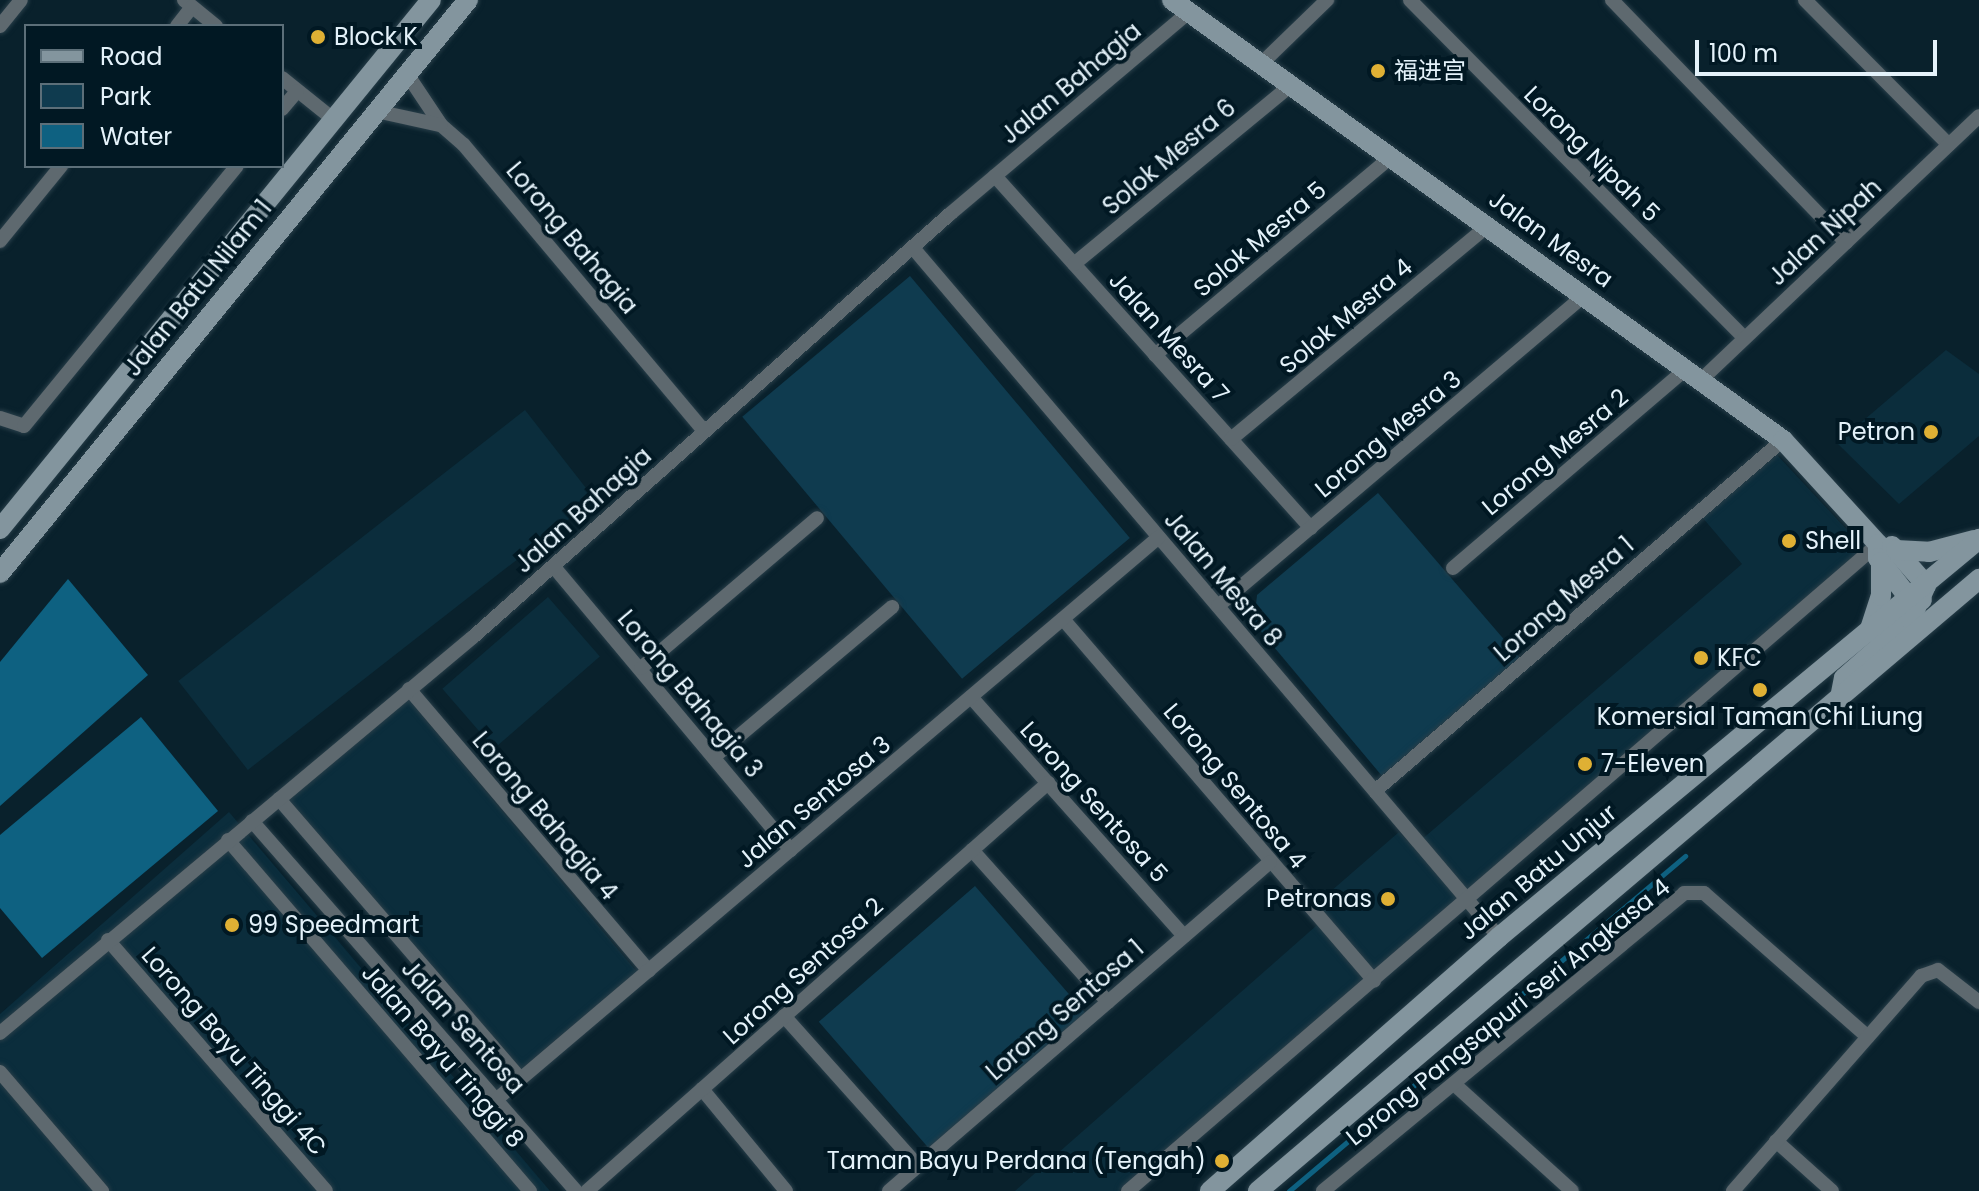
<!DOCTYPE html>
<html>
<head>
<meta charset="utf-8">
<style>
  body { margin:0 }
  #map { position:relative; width:1979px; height:1191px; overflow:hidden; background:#09212c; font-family:Poppins,"Noto Sans SC",sans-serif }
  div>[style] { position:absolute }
  .built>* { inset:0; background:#0b2d3c; transform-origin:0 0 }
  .green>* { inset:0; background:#0f3b4f; transform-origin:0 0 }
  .water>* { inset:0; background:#0e6181 }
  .stream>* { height:5px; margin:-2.5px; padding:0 2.5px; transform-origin:2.5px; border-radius:2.5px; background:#0e6181 }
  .roads { filter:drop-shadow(0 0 2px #283e49) drop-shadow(0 0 2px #283e49) }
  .street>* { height:14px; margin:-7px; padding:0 7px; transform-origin:7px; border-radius:7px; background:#5e696f }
  .secondary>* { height:20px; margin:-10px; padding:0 10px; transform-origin:10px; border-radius:10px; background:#83959e }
  .dots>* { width:22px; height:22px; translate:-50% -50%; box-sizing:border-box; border:4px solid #011823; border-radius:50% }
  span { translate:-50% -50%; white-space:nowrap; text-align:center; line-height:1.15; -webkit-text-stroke:8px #011823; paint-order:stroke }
  .poi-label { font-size:24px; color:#e4f2fa }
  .left { translate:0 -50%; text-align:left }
  .right { translate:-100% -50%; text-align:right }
  .street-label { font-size:24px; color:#e4f2fa }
  .legend { position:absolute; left:24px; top:24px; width:260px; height:144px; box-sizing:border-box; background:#011823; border:2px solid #5c6f79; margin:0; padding:10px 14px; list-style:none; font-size:24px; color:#e4f2fa }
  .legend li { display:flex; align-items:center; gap:16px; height:40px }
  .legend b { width:40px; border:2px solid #5c6f79 }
  .scale { position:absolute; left:1695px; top:40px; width:242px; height:36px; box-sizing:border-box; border:4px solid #e4f2fa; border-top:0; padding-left:10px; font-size:24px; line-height:28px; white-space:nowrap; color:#e4f2fa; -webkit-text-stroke:6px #011823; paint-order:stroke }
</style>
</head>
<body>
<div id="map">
  <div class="built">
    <i style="clip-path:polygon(1946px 350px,1979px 374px,1979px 436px,1899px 504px,1837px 443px)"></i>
    <i style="left:525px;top:410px;width:113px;height:440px;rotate:52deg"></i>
    <i style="clip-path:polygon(1777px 455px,1864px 548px,1119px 1191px,1015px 1191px,1325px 918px,1315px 905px,1399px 832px,1413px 847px,1742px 564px,1702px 517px)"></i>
    <i style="left:548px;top:597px;width:79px;height:140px;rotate:49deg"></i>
    <i style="left:408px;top:699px;width:356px;height:156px;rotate:50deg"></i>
    <i style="clip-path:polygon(229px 812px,550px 1191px,0 1191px,0 1014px)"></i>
  </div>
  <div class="green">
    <i style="left:910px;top:276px;width:342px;height:219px;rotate:50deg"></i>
    <i style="clip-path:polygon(1378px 493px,1520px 658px,1382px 776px,1254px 623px,1257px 595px)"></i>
    <i style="left:975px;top:886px;width:168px;height:207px;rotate:49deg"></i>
  </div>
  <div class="water">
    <i style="clip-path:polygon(68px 579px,148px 675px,0 806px,0 662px)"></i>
    <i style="clip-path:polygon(141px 717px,218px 811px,42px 958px,0 908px,0 835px)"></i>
  </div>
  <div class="stream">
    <i style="left:1289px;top:1191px;width:519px;rotate:-40.23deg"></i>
  </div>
  <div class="roads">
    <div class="street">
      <i style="left:184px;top:0;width:41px;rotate:39.1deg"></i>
      <i style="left:1410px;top:0;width:475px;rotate:45.3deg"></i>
      <i style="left:1612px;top:0;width:337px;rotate:46deg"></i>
      <i style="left:1805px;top:0;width:204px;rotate:45.2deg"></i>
      <i style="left:0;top:26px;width:33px;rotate:-51deg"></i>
      <i style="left:177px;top:26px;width:24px;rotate:-52deg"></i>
      <i style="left:1262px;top:63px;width:91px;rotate:-44.1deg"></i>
      <i style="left:407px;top:74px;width:61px;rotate:56.3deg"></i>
      <i style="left:441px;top:125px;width:30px;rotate:41deg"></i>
      <i style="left:464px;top:145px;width:373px;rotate:50deg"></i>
      <i style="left:282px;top:78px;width:65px;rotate:38.8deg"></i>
      <i style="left:282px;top:109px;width:23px;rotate:-50deg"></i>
      <i style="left:376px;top:111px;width:66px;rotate:12.3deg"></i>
      <i style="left:995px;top:176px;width:473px;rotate:48.1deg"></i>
      <i style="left:0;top:241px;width:97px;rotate:-50.9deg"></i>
      <i style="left:914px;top:249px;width:903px;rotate:49.63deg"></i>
      <i style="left:1074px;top:264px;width:283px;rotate:-39.5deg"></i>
      <i style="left:1155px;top:355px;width:309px;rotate:-40deg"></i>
      <i style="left:1701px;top:380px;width:383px;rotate:-43.5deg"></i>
      <i style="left:0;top:418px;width:25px;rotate:18deg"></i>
      <i style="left:24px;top:426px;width:336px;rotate:-50.7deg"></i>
      <i style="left:1231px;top:439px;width:334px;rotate:-39.7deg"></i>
      <i style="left:554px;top:567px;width:369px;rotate:50.1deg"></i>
      <i style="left:1453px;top:568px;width:306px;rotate:-40.5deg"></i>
      <i style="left:1218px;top:606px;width:481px;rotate:-40.3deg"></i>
      <i style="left:1063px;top:619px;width:477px;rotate:49.3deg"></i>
      <i style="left:641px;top:668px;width:231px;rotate:-40.4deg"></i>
      <i style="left:409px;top:689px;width:370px;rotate:49.6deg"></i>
      <i style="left:971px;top:697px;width:320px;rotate:48.3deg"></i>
      <i style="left:714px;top:757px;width:233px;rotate:-40.1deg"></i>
      <i style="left:1375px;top:791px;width:538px;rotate:-40.71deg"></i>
      <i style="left:279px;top:799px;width:370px;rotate:49.2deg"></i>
      <i style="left:252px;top:821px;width:492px;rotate:48.8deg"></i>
      <i style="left:228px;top:840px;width:463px;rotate:49.3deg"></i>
      <i style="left:972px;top:850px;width:204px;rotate:48.2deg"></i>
      <i style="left:108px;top:940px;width:332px;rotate:49deg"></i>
      <i style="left:784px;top:1016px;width:201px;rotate:48.2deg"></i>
      <i style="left:0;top:1033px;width:617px;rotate:-39.94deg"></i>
      <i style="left:473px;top:637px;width:638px;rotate:-41.57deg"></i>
      <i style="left:950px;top:214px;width:313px;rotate:-40.2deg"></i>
      <i style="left:0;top:1072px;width:157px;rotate:49.4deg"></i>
      <i style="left:1454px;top:1084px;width:159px;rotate:42.2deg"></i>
      <i style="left:702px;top:1089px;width:132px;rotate:50.5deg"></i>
      <i style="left:497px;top:1099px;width:868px;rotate:-40.33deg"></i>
      <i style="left:1776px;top:1141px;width:75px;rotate:41.8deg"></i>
      <i style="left:587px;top:1191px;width:616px;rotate:-41.51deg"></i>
      <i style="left:889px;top:1191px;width:503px;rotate:-40.81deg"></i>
      <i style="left:1128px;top:1191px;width:991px;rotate:-40.78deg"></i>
      <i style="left:1323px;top:1191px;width:468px;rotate:-39.5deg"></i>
      <i style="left:1684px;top:893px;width:20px"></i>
      <i style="left:1704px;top:893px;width:218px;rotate:41.3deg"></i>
      <i style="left:1733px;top:1191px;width:286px;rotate:-48.8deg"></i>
      <i style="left:1921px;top:976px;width:18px;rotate:-19deg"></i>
      <i style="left:1938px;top:970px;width:52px;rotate:38deg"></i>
    </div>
    <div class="secondary">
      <i style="left:1172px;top:0;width:753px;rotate:35.76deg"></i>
      <i style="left:1783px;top:440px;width:141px;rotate:47.6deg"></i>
      <i style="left:0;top:529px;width:682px;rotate:-50.83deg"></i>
      <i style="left:1878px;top:544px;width:14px;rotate:90deg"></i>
      <i style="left:1878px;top:558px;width:51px;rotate:52.2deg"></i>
      <i style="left:1909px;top:598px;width:13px;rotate:9deg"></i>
      <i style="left:1892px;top:546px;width:52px;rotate:48.9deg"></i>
      <i style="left:1896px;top:550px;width:33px;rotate:3deg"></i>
      <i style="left:1929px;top:552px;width:47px;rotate:-14.9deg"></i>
      <i style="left:0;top:573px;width:740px;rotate:-50.76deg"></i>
      <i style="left:1869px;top:632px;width:38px;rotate:-72deg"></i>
      <i style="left:1881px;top:596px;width:34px;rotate:-90deg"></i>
      <i style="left:1840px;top:698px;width:20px;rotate:-79deg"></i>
      <i style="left:1844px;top:678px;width:89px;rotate:-41.4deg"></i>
      <i style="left:1911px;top:619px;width:37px;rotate:-66deg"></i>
      <i style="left:1210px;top:1191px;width:385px;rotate:-41.3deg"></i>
      <i style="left:1499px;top:937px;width:624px;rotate:-39.66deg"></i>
      <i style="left:1258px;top:1191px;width:946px;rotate:-40.33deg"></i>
    </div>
  </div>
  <div class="dots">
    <i style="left:318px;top:37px;background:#dfb034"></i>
    <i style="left:1378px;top:71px;background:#dfb034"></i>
    <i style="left:1931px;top:432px;background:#dfb034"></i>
    <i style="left:1789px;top:541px;background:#dfb034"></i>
    <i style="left:1701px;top:658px;background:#dfb034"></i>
    <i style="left:1760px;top:690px;background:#dfb034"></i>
    <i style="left:1585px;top:764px;background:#dfb034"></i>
    <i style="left:1388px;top:899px;background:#dfb034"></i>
    <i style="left:232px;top:925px;background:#dfb034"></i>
    <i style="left:1222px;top:1161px;background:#dfb034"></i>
  </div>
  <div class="poi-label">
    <span class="left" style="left:334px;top:37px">Block K</span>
    <span class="left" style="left:1394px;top:71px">福进宫</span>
    <span class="right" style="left:1915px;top:432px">Petron</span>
    <span class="left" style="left:1805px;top:541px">Shell</span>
    <span class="left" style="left:1717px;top:658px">KFC</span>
    <span style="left:1760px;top:717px">Komersial Taman Chi Liung</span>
    <span class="left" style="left:1601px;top:764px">7-Eleven</span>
    <span class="right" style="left:1372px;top:899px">Petronas</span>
    <span class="left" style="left:248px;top:925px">99 Speedmart</span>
    <span class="right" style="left:1206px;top:1161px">Taman Bayu Perdana (Tengah)</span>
  </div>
  <div class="street-label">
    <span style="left:1071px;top:83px;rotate:-40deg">Jalan Bahagia</span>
    <span style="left:1592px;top:154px;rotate:45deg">Lorong Nipah 5</span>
    <span style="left:1169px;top:157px;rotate:-40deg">Solok Mesra 6</span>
    <span style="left:1825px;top:232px;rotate:-43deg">Jalan Nipah</span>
    <span style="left:572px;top:238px;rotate:50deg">Lorong Bahagia</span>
    <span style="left:1260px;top:239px;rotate:-40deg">Solok Mesra 5</span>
    <span style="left:1551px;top:239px;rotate:36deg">Jalan Mesra</span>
    <span style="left:198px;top:288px;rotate:-51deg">Jalan Batu Nilam 1</span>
    <span style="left:1346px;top:316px;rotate:-40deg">Solok Mesra 4</span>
    <span style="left:1169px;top:337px;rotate:48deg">Jalan Mesra 7</span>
    <span style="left:1388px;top:434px;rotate:-40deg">Lorong Mesra 3</span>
    <span style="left:1555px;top:452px;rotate:-40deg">Lorong Mesra 2</span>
    <span style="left:583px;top:510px;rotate:-42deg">Jalan Bahagia</span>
    <span style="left:1223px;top:579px;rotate:50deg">Jalan Mesra 8</span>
    <span style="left:1564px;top:599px;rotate:-41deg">Lorong Mesra 1</span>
    <span style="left:690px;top:694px;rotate:50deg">Lorong Bahagia 3</span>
    <span style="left:1235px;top:786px;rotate:50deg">Lorong Sentosa 4</span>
    <span style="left:814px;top:802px;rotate:-40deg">Jalan Sentosa 3</span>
    <span style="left:1094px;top:802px;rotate:48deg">Lorong Sentosa 5</span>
    <span style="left:545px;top:816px;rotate:50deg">Lorong Bahagia 4</span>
    <span style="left:1538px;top:872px;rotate:-40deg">Jalan Batu Unjur</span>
    <span style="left:803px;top:971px;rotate:-42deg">Lorong Sentosa 2</span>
    <span style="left:1065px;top:1010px;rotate:-41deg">Lorong Sentosa 1</span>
    <span style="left:1508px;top:1012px;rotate:-39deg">Lorong Pangsapuri Seri Angkasa 4</span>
    <span style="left:463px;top:1027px;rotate:48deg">Jalan Sentosa</span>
    <span style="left:234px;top:1051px;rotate:49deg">Lorong Bayu Tinggi 4C</span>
    <span style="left:443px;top:1056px;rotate:49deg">Jalan Bayu Tinggi 8</span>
  </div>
  <ul class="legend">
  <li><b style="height:10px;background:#83959e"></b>Road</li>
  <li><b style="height:22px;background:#0f3b4f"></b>Park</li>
  <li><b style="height:22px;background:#0e6181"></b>Water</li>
  </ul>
  <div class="scale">100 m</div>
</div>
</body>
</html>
